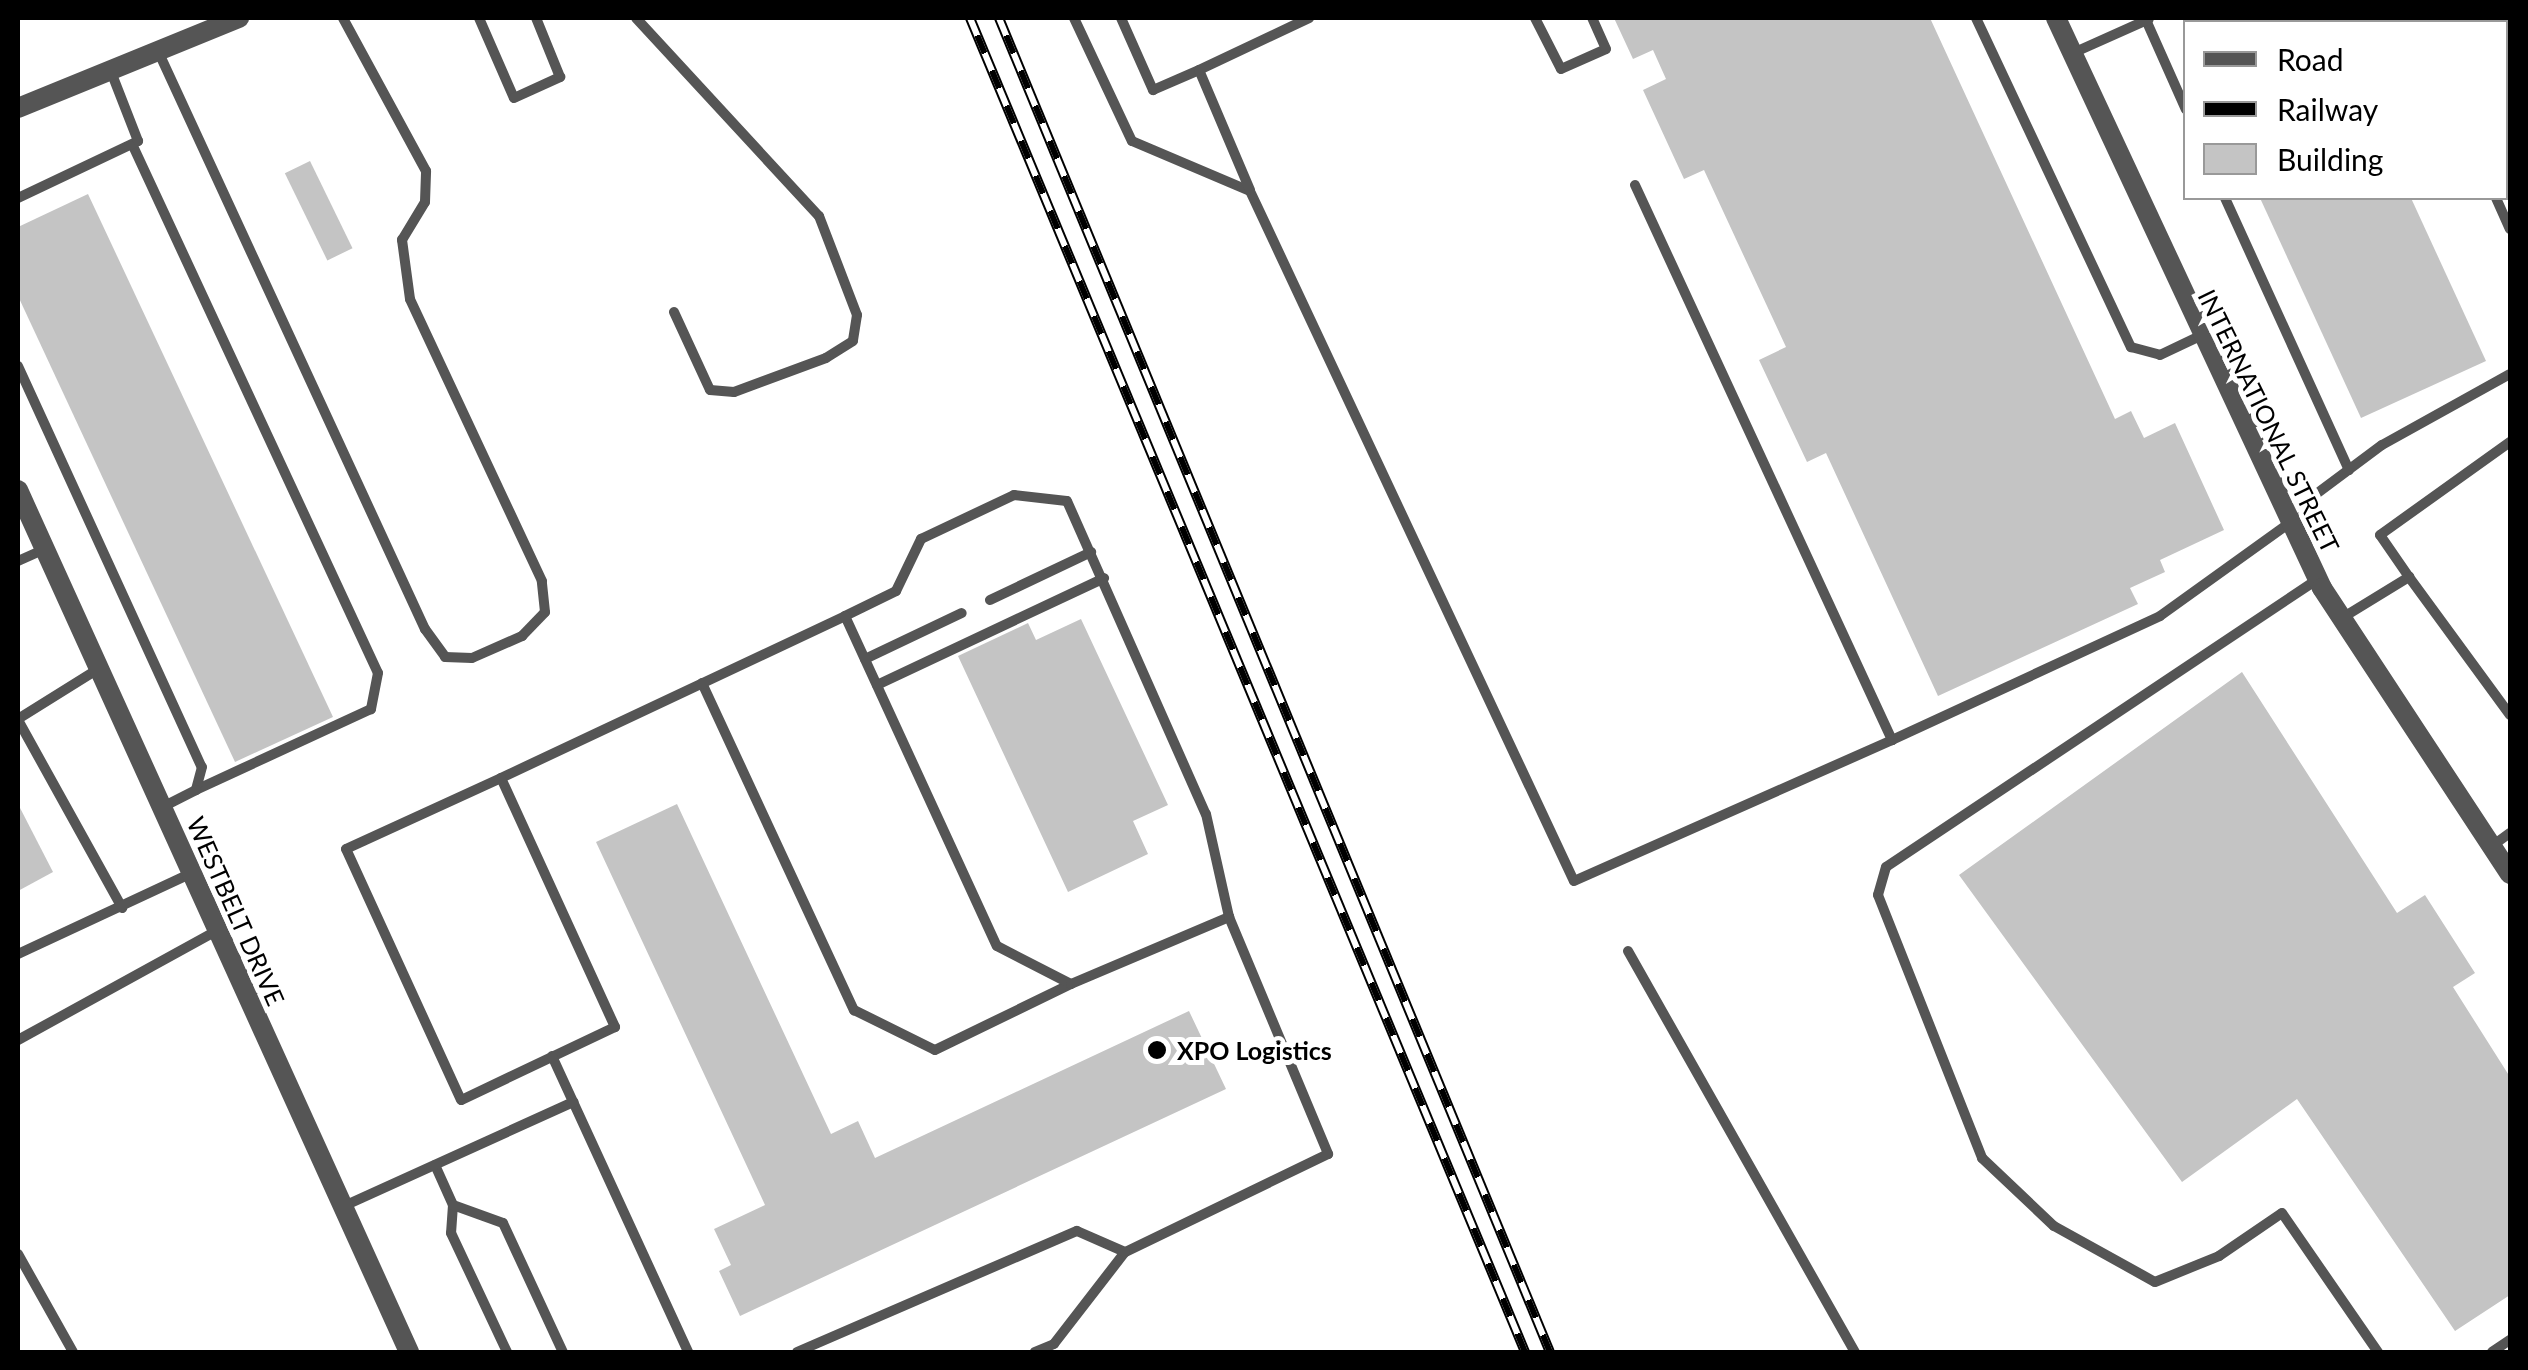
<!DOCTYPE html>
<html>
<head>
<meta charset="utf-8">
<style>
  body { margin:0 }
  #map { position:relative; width:2528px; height:1370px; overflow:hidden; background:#fff; font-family:Lato,sans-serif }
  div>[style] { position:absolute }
  .building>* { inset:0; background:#c4c4c4; transform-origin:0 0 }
  .lane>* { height:10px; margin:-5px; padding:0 5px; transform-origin:5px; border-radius:5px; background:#555 }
  .street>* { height:20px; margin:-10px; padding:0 10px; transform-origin:10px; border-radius:10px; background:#555 }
  .rail>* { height:10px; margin-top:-5px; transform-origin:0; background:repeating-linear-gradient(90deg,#fff 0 19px,#000 0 38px); box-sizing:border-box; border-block:2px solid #000 }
  .dots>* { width:28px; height:28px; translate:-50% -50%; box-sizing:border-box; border:5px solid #fff; border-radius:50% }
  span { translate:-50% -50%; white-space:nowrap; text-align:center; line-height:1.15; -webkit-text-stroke:10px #fff; paint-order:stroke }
  .street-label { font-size:25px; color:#000 }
  .poi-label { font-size:25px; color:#000; font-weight:700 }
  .left { translate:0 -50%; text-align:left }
  .frame { position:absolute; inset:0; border:20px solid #000; pointer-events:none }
  .legend { position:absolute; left:2183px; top:20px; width:325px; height:180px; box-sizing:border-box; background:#fff; border:2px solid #999; margin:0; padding:12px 18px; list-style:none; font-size:30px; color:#000 }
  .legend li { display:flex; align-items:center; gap:20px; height:50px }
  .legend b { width:50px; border:2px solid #999 }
</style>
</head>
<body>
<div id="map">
  <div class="building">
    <i style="clip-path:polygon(1614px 18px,1930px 18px,2115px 419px,2131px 411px,2144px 438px,2175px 423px,2224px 530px,2160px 560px,2165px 572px,2130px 588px,2138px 604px,1938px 696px,1826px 453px,1807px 462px,1759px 360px,1786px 347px,1704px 170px,1684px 179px,1643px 90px,1666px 79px,1653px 50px,1633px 59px)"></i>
    <i style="left:310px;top:161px;width:97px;height:28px;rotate:64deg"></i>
    <i style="clip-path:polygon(88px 194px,333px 717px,235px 762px,18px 296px,18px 227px)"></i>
    <i style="clip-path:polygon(2260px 198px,2411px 198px,2486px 361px,2361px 418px)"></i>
    <i style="clip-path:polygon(1081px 619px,1168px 805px,1133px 821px,1148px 854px,1068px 892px,958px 656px,1028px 623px,1036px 640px)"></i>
    <i style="clip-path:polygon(2242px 672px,2397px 913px,2425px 895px,2475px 973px,2453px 987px,2510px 1077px,2510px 1295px,2455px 1331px,2297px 1099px,2182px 1182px,1959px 875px)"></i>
    <i style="clip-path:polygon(18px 804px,53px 872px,18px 891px)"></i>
    <i style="clip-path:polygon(677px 804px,831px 1134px,858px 1121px,875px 1158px,1189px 1011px,1226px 1089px,740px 1316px,719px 1271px,731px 1265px,714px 1229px,765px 1205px,596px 842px)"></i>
  </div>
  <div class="lane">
    <i style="left:479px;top:18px;width:87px;rotate:66.4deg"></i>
    <i style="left:514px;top:98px;width:51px;rotate:-24.5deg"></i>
    <i style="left:560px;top:77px;width:64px;rotate:-112.1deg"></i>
    <i style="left:636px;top:18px;width:270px;rotate:47.3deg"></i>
    <i style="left:819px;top:216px;width:106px;rotate:69deg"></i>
    <i style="left:857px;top:315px;width:26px;rotate:99deg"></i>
    <i style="left:853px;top:341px;width:32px;rotate:148deg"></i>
    <i style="left:826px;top:358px;width:98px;rotate:159.7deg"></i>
    <i style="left:734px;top:392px;width:24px;rotate:-175deg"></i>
    <i style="left:710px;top:390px;width:86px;rotate:-114.8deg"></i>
    <i style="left:1074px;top:18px;width:136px;rotate:64.8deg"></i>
    <i style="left:1132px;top:141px;width:128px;rotate:23deg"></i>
    <i style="left:1250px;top:191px;width:762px;rotate:64.85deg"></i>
    <i style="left:1574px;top:881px;width:348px;rotate:-23.9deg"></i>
    <i style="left:1121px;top:18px;width:79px;rotate:66deg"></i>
    <i style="left:1153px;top:90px;width:50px;rotate:-23.5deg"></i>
    <i style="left:1535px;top:18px;width:57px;rotate:63deg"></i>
    <i style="left:1561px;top:69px;width:49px;rotate:-24deg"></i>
    <i style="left:1606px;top:49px;width:34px;rotate:-114deg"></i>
    <i style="left:1976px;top:18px;width:364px;rotate:64.8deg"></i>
    <i style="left:2131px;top:347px;width:30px;rotate:15deg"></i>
    <i style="left:2160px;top:355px;width:44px;rotate:-25.4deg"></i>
    <i style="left:2412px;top:18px;width:4px;rotate:63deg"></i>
    <i style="left:2146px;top:20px;width:98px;rotate:66deg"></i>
    <i style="left:158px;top:51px;width:637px;rotate:65.21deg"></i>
    <i style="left:425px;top:629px;width:34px;rotate:54deg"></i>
    <i style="left:445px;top:657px;width:27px;rotate:2deg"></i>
    <i style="left:472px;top:658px;width:55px;rotate:-23.7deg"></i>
    <i style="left:522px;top:636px;width:33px;rotate:-46deg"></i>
    <i style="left:545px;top:612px;width:31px;rotate:-96deg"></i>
    <i style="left:542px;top:581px;width:311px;rotate:-115.1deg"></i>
    <i style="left:410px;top:299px;width:60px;rotate:-97.7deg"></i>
    <i style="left:402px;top:240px;width:44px;rotate:-58.8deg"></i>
    <i style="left:425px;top:202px;width:31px;rotate:-88deg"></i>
    <i style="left:426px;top:171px;width:174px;rotate:-118.5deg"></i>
    <i style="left:2073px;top:53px;width:83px;rotate:-24.1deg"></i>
    <i style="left:133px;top:146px;width:581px;rotate:65.07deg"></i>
    <i style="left:378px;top:673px;width:37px;rotate:101deg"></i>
    <i style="left:371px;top:709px;width:193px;rotate:155.2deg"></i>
    <i style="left:1635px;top:185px;width:612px;rotate:65.15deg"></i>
    <i style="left:1892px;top:740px;width:295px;rotate:-24.8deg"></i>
    <i style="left:2160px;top:616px;width:158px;rotate:-35.7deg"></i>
    <i style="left:1250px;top:190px;width:130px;rotate:-113deg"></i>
    <i style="left:1199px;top:70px;width:122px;rotate:-25.3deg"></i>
    <i style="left:18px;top:198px;width:133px;rotate:-25.4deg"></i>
    <i style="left:138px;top:141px;width:77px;rotate:-111.3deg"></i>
    <i style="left:2225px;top:198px;width:299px;rotate:65.5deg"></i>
    <i style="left:2496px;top:198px;width:34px;rotate:66deg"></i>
    <i style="left:18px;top:366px;width:441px;rotate:65.4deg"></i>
    <i style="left:202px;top:767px;width:24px;rotate:105deg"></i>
    <i style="left:196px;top:790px;width:37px;rotate:153deg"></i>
    <i style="left:2288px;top:515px;width:117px;rotate:-36.7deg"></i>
    <i style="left:2382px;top:445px;width:146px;rotate:-29deg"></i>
    <i style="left:18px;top:561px;width:30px;rotate:-24deg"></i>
    <i style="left:2409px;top:577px;width:51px;rotate:-124.6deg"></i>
    <i style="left:2380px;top:535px;width:160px;rotate:-35.6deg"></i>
    <i style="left:2318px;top:579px;width:519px;rotate:146.31deg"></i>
    <i style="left:1886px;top:867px;width:29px;rotate:106deg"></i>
    <i style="left:1878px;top:895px;width:283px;rotate:68.4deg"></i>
    <i style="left:1982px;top:1158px;width:99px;rotate:43.4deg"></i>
    <i style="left:2054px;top:1226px;width:115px;rotate:29deg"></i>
    <i style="left:2155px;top:1282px;width:69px;rotate:-22.1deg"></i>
    <i style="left:2219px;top:1256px;width:76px;rotate:-34.3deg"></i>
    <i style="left:2282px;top:1213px;width:169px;rotate:55.4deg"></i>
    <i style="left:990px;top:600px;width:112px;rotate:-25.4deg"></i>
    <i style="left:845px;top:616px;width:57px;rotate:-26.1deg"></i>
    <i style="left:896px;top:591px;width:58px;rotate:-64.3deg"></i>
    <i style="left:921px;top:539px;width:103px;rotate:-25.3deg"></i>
    <i style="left:1014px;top:495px;width:53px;rotate:6.5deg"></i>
    <i style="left:1067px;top:501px;width:342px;rotate:66.1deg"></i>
    <i style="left:1206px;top:814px;width:106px;rotate:77.4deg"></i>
    <i style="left:2342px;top:618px;width:79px;rotate:-31.5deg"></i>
    <i style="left:2409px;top:577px;width:171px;rotate:53.8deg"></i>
    <i style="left:865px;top:659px;width:107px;rotate:-25.4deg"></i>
    <i style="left:702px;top:683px;width:361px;rotate:65.1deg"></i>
    <i style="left:854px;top:1010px;width:90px;rotate:26.3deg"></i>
    <i style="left:935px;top:1050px;width:151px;rotate:-25.9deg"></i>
    <i style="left:877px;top:685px;width:251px;rotate:-25.2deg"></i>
    <i style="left:18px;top:719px;width:94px;rotate:-32deg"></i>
    <i style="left:18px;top:720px;width:215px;rotate:61deg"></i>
    <i style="left:501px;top:778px;width:380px;rotate:-25.2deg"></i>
    <i style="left:845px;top:616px;width:363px;rotate:65.3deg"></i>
    <i style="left:997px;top:946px;width:83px;rotate:27.2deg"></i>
    <i style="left:1071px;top:984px;width:172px;rotate:-23deg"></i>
    <i style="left:1229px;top:917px;width:257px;rotate:67.3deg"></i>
    <i style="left:1328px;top:1154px;width:225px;rotate:154.2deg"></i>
    <i style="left:1125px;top:1252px;width:116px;rotate:127.7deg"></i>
    <i style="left:1054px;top:1344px;width:21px;rotate:157deg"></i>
    <i style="left:501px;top:778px;width:274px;rotate:65.4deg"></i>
    <i style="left:615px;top:1027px;width:170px;rotate:154.6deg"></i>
    <i style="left:461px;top:1100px;width:276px;rotate:-114.6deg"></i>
    <i style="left:346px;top:849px;width:170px;rotate:-24.6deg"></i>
    <i style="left:2492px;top:846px;width:22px;rotate:-36deg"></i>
    <i style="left:1628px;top:951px;width:461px;rotate:60.5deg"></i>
    <i style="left:18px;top:954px;width:192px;rotate:-25deg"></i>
    <i style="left:18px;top:1040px;width:228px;rotate:-28.8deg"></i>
    <i style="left:552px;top:1056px;width:326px;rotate:65.3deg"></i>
    <i style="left:435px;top:1165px;width:44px;rotate:65.8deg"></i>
    <i style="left:453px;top:1205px;width:28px;rotate:94deg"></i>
    <i style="left:451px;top:1233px;width:132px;rotate:64.8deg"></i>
    <i style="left:453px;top:1205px;width:53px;rotate:19.8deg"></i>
    <i style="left:503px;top:1223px;width:142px;rotate:65.1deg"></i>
    <i style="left:344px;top:1206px;width:252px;rotate:-24.4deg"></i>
    <i style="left:18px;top:1254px;width:112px;rotate:60.7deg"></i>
    <i style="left:797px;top:1352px;width:305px;rotate:-23.4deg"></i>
    <i style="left:1077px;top:1231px;width:52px;rotate:23.6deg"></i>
    <i style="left:2492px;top:1352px;width:22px;rotate:-34deg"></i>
  </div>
  <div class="street">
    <i style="left:2056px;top:18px;width:629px;rotate:64.98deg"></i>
    <i style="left:2322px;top:588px;width:342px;rotate:56.7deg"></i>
    <i style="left:18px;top:108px;width:239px;rotate:-22.2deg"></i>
    <i style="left:18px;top:490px;width:947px;rotate:65.6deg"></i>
  </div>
  <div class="rail">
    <i style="left:970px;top:18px;width:1445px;rotate:67.41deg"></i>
    <i style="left:999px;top:18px;width:1443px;rotate:67.56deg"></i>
  </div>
  <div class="dots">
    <i style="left:1157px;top:1050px;background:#000"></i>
  </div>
  <div class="street-label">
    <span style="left:2269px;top:421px;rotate:64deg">INTERNATIONAL STREET</span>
    <span style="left:236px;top:911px;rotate:66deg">WESTBELT DRIVE</span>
  </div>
  <div class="poi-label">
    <span class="left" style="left:1177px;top:1050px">XPO Logistics</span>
  </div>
  <div class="frame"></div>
  <ul class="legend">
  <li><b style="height:12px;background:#555"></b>Road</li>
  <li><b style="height:12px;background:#000"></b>Railway</li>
  <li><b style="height:28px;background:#c4c4c4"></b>Building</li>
  </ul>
</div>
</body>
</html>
